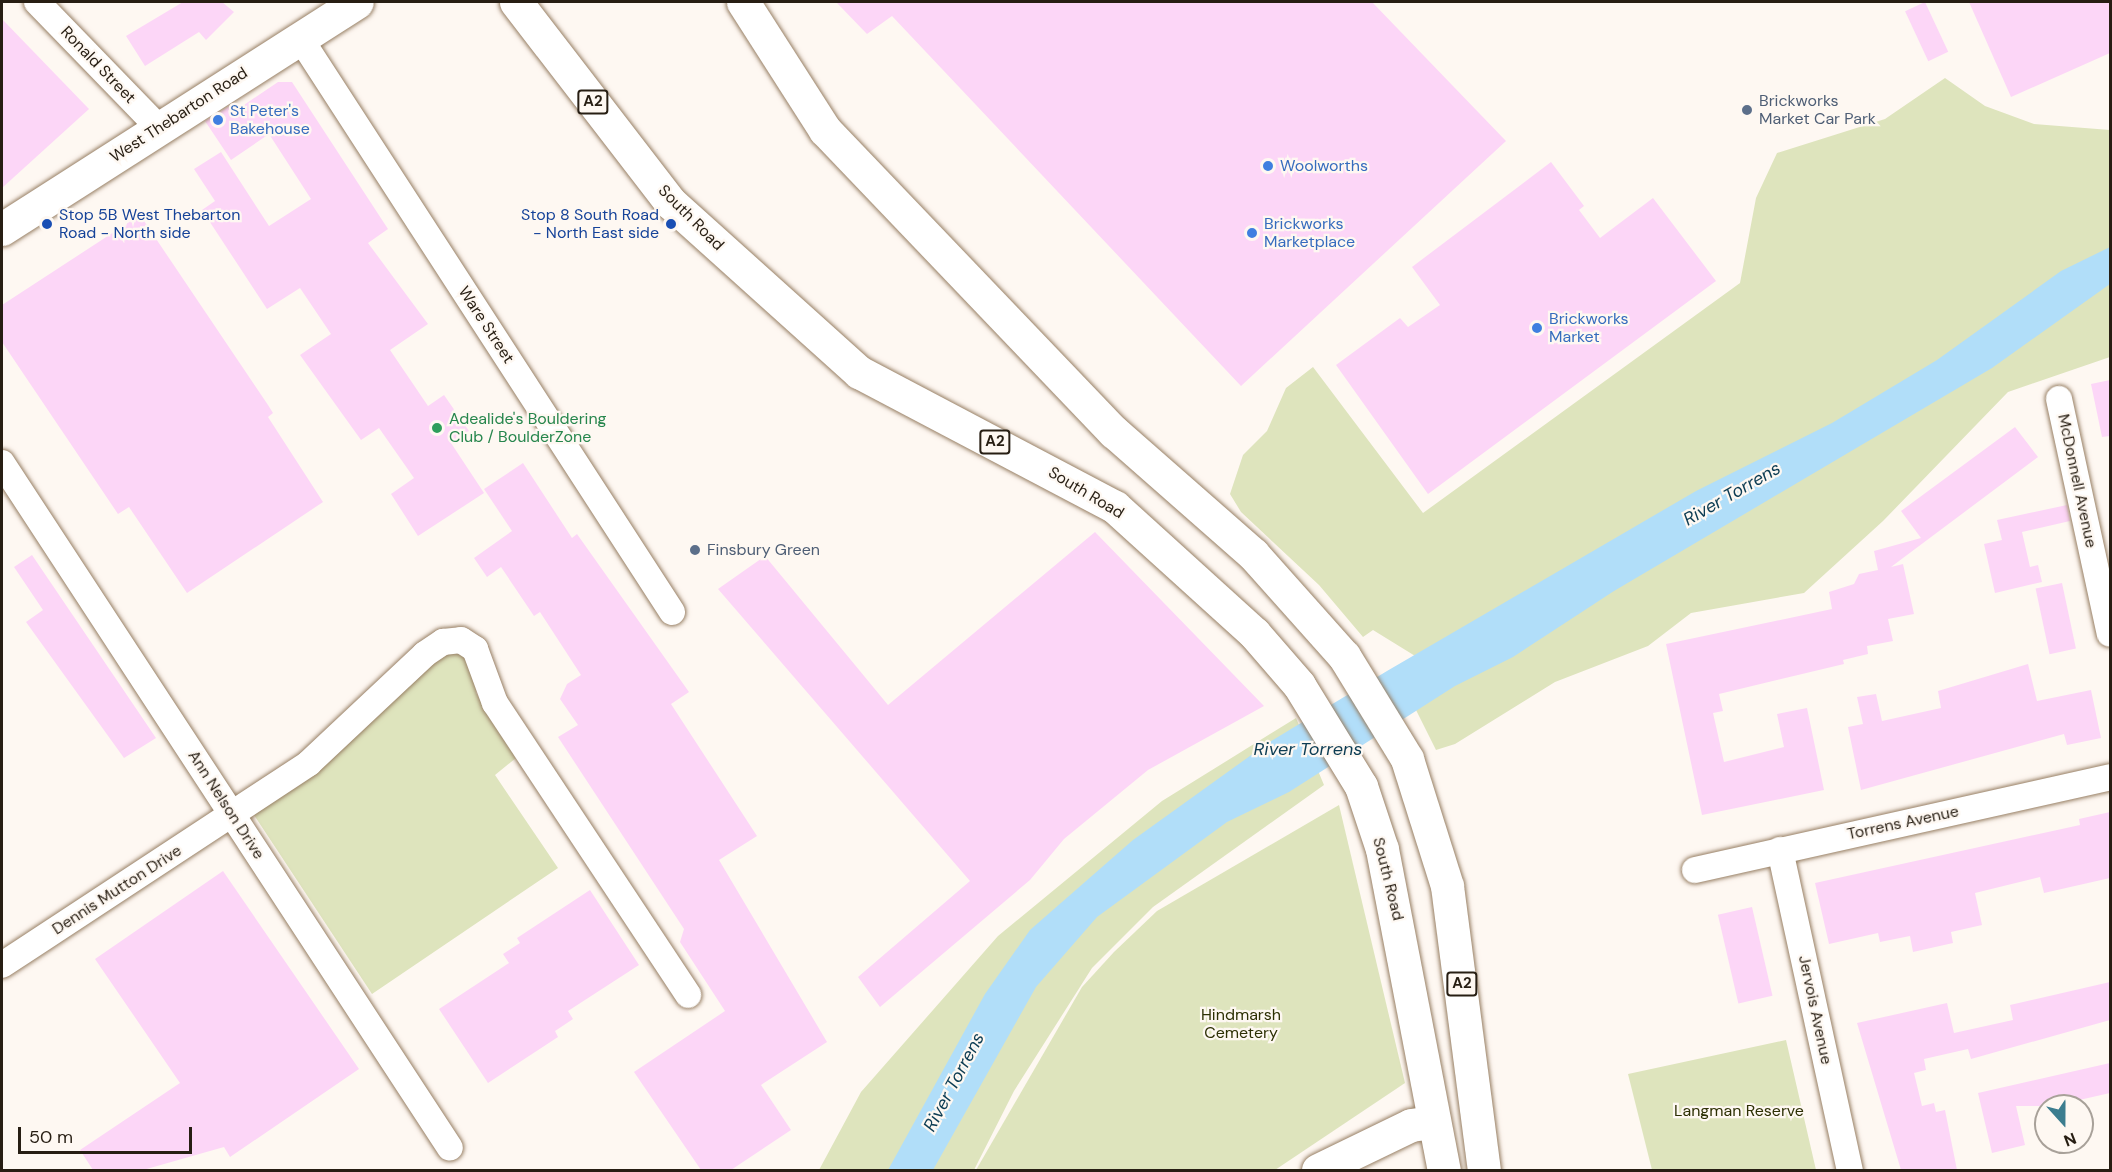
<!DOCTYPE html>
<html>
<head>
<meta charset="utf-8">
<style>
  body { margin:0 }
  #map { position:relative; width:2112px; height:1172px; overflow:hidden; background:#fef8f2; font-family:"DM Sans",sans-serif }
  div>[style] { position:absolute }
  .green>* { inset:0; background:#dee4bd }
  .water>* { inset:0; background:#b1def9 }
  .building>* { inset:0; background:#fcd6f7; transform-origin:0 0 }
  .roads { filter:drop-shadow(0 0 2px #977f64) drop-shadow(0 0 2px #977f64) }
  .street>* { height:26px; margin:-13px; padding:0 13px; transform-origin:13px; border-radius:13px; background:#fff }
  .secondary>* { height:33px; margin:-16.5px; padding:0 16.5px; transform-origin:16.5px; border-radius:16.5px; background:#fff }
  .highway>* { height:33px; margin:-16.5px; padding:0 16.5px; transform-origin:16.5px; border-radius:16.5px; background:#fff }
  .dots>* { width:16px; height:16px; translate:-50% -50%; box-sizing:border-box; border:3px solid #fef8f2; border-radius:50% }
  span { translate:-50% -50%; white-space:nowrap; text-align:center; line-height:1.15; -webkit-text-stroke:4.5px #fef8f2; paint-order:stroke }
  .shield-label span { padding:2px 4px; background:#fef8f2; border:2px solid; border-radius:4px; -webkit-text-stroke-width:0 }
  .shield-label { font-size:15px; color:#271e13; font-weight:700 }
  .street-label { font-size:16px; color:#271e13 }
  .service-label { font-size:16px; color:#4e5e75 }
  .left { translate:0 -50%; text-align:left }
  .shop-label { font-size:16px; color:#366cbe }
  .transit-label { font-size:16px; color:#164399 }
  .right { translate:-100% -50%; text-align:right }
  .leisure-label { font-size:16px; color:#27864d }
  .park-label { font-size:16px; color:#2d3004 }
  .water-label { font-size:18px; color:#0c3c53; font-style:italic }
  .frame { position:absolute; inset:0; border:3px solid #271e13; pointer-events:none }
  .north { position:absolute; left:2034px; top:1094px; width:60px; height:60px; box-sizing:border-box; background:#fef8f2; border:2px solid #a8a199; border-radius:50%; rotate:159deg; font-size:16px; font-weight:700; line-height:24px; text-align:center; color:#271e13 }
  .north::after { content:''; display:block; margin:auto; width:21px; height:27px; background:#3c7d8f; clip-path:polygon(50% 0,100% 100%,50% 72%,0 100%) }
  .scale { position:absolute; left:18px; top:1127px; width:174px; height:27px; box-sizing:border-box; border:3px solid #271e13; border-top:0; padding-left:8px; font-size:18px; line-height:21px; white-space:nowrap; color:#271e13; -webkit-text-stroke:4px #fef8f2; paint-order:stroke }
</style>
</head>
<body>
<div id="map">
  <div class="green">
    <i style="clip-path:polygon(1945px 78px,1985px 106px,2034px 124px,2110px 130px,2110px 357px,2008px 392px,1883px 521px,1804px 593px,1691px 613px,1648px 646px,1555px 682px,1455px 744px,1436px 750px,1405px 688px,1420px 659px,1373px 630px,1363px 637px,1319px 585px,1241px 512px,1230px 494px,1243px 455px,1267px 431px,1286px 388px,1313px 367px,1423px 513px,1740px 283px,1756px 198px,1777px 153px,1885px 119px)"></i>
    <i style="clip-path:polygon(465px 651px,475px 671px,476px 693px,516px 758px,495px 775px,558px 868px,372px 994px,252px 812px,432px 657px)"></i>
    <i style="clip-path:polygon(1296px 718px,1324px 785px,1153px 907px,1092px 968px,1014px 1091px,974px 1170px,819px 1170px,861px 1092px,998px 936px,1162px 801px)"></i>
    <i style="clip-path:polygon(1339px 805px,1405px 1083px,1275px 1170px,976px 1170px,1082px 987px,1114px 952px,1157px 911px)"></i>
    <i style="clip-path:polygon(1786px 1040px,1816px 1170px,1652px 1170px,1628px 1074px)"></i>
  </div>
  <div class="water">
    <i style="clip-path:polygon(2110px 247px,2110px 284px,1992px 368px,1614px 591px,1513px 657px,1455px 686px,1289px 792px,1227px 822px,1097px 917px,1036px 987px,933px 1170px,888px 1170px,985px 994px,1030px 930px,1133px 840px,1268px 743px,1387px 671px,1696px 491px,1832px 423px,1937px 360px,2061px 271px)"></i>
  </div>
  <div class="building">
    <i style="clip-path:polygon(183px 2px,222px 2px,234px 12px,206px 40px,199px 32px,145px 66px,126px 36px)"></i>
    <i style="clip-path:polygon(836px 2px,1372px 2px,1506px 141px,1241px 386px,892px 16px,867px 34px)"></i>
    <i style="left:1925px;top:2px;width:55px;height:22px;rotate:65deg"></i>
    <i style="clip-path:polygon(1969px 2px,2110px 2px,2110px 53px,2011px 97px)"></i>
    <i style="clip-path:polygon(2px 19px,89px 109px,2px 188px)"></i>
    <i style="clip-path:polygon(278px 82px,292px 82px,388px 229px,368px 243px,428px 324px,390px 350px,428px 406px,444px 395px,469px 431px,451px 443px,484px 493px,418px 536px,391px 494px,414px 478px,379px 428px,361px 440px,300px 355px,331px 334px,300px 288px,267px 309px,202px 210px,215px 201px,194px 169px,221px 152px,269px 226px,311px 199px,269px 134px,231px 160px,205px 121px,234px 103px,238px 109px)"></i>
    <i style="clip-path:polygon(1551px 162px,1584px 206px,1579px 210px,1600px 238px,1653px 198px,1716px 281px,1428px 494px,1336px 365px,1400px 318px,1408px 327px,1440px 305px,1412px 267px)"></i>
    <i style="clip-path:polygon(140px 215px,268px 405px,273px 413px,268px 417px,323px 502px,187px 593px,129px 507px,118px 514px,2px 342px,2px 305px)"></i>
    <i style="clip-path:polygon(2110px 380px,2110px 436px,2102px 437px,2091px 384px)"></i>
    <i style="clip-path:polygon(2015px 427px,2038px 457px,1891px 567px,1903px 564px,1914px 614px,1888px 619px,1893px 641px,1867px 646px,1868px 654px,1843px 660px,1844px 664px,1719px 694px,1723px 711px,1713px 713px,1724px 762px,1784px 747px,1777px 714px,1807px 708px,1824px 790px,1702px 815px,1666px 644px,1832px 609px,1829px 592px,1854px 584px,1859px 574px,1878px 570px,1874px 551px,1921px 538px,1901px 511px)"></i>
    <i style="clip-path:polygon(523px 463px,572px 538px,577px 534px,689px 692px,671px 704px,757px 836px,719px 860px,827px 1042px,761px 1085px,791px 1130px,731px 1170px,701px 1170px,634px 1072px,725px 1011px,680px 942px,684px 929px,558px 737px,578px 725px,560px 699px,567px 684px,581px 675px,540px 612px,534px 616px,501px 567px,487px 577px,474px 558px,512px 531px,484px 489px)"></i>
    <i style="clip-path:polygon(2067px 505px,2070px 521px,2022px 532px,2030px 567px,2038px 565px,2042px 582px,1995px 593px,1984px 544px,2002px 540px,1997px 520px)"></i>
    <i style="clip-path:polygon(1095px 532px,1264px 706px,1148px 770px,1064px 839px,1030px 880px,880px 1007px,858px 977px,970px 881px,718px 589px,765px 556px,888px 705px)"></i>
    <i style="clip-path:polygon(32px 555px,156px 738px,124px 758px,26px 622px,43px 610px,14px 567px)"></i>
    <i style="left:2062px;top:583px;width:67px;height:27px;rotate:78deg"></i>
    <i style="clip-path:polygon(2028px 664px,2037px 701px,2091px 690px,2101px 738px,2067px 745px,2064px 734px,1861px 790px,1848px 727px,1863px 724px,1857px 697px,1876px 694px,1882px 721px,1941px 708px,1938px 691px)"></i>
    <i style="clip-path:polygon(2110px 812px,2110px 878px,2044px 893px,2040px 877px,1975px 893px,1982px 925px,1951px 932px,1953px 943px,1913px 952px,1910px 936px,1880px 942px,1878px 933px,1829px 944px,1815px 883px,2080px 825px,2079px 819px)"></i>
    <i style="clip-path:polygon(223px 871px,359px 1069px,230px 1157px,224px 1147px,143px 1170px,93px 1170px,80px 1150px,180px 1083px,95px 959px)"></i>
    <i style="clip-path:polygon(590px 890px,639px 965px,568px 1011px,573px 1019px,555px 1031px,558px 1037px,488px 1083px,439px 1009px,509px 963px,503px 954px,520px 943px,517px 938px)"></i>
    <i style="left:1752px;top:907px;width:91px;height:35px;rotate:77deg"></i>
    <i style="clip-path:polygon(2110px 982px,2110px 1020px,1971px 1059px,1968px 1049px,1924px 1059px,1926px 1070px,1914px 1073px,1922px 1106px,1934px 1103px,1936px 1112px,1945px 1110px,1957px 1170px,1901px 1170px,1857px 1023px,1947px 1003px,1954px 1033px,2013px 1020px,2010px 1005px)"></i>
    <i style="clip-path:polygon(2110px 1063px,2110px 1093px,2053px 1106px,2016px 1106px,2025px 1145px,1992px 1153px,1978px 1093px)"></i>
  </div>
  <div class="roads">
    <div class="street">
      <i style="left:37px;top:2px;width:175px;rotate:45.9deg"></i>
      <i style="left:300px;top:38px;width:684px;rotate:57.05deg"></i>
      <i style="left:2059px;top:399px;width:240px;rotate:77.8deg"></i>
      <i style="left:2px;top:463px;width:818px;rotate:56.81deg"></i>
      <i style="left:1780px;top:850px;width:328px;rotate:77.7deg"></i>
      <i style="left:1695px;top:870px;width:425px;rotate:-12.6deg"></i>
      <i style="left:2px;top:965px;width:367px;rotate:-33.3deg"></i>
      <i style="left:309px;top:763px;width:159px;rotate:-43.2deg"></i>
      <i style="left:425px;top:654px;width:22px;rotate:-34deg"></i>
      <i style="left:443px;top:642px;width:18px;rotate:-6deg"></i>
      <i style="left:461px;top:640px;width:17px;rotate:33deg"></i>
      <i style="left:475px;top:649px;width:58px;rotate:69.7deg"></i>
      <i style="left:495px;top:703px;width:350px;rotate:56.5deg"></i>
    </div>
    <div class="secondary">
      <i style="left:2px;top:229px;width:421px;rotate:-32.6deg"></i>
      <i style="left:1318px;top:1170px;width:103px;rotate:-25.8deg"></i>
      <i style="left:1411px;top:1125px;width:22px;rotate:-8deg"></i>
    </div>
    <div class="highway">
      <i style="left:516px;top:2px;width:254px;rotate:52.4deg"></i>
      <i style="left:671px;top:203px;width:253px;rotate:42deg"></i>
      <i style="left:859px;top:372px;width:289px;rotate:27.8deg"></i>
      <i style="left:1115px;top:507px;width:188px;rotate:42.2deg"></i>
      <i style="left:1254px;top:633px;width:69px;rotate:49.1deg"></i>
      <i style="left:1299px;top:685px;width:119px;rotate:58.5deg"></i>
      <i style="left:1361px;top:786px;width:66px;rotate:71.6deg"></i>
      <i style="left:1382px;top:849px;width:327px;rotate:79.1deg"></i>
      <i style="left:743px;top:2px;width:152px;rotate:57.4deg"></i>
      <i style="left:825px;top:130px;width:418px;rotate:46.3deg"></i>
      <i style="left:1114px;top:432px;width:185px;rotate:41.3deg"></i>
      <i style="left:1253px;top:554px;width:137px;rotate:48.3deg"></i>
      <i style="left:1344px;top:656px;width:121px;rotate:58.5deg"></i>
      <i style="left:1407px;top:759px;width:133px;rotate:72.5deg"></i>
      <i style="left:1447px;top:886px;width:286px;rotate:82.6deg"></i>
    </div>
  </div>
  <div class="dots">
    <i style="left:1747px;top:110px;background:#5c6f8a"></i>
    <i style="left:218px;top:120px;background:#3f7fe0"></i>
    <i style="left:1268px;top:166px;background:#3f7fe0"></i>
    <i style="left:47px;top:224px;background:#1a4fb4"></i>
    <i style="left:671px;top:224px;background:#1a4fb4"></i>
    <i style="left:1252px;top:233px;background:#3f7fe0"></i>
    <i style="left:1537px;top:328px;background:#3f7fe0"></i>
    <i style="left:437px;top:428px;background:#2e9e5b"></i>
    <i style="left:695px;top:550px;background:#5c6f8a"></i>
  </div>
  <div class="shield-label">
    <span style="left:593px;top:102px">A2</span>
    <span style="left:995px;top:442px">A2</span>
    <span style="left:1462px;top:984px">A2</span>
  </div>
  <div class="street-label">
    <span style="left:98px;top:65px;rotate:46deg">Ronald Street</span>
    <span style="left:179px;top:115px;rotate:-33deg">West Thebarton Road</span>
    <span style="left:691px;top:218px;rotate:45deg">South Road</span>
    <span style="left:486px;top:325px;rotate:57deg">Ware Street</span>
    <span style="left:2077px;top:481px;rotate:78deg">McDonnell Avenue</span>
    <span style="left:1086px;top:493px;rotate:31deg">South Road</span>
    <span style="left:226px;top:805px;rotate:57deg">Ann Nelson Drive</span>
    <span style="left:1903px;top:823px;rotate:-12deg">Torrens Avenue</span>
    <span style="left:1388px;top:879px;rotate:76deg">South Road</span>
    <span style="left:117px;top:890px;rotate:-33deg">Dennis Mutton Drive</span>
    <span style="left:1815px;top:1010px;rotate:78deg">Jervois Avenue</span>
  </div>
  <div class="service-label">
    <span class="left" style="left:1759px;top:110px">Brickworks<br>Market Car Park</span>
    <span class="left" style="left:707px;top:550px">Finsbury Green</span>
  </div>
  <div class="shop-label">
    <span class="left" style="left:230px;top:120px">St Peter's<br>Bakehouse</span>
    <span class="left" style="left:1280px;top:166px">Woolworths</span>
    <span class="left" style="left:1264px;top:233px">Brickworks<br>Marketplace</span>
    <span class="left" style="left:1549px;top:328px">Brickworks<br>Market</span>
  </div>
  <div class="transit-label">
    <span class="left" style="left:59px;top:224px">Stop 5B West Thebarton<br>Road - North side</span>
    <span class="right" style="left:659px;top:224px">Stop 8 South Road<br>- North East side</span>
  </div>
  <div class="leisure-label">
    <span class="left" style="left:449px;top:428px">Adealide's Bouldering<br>Club / BoulderZone</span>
  </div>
  <div class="park-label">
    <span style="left:1241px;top:1024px">Hindmarsh<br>Cemetery</span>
    <span style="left:1739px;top:1111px">Langman Reserve</span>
  </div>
  <div class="water-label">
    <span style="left:1732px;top:494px;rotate:-30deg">River Torrens</span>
    <span style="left:1308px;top:749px">River Torrens</span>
    <span style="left:954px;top:1082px;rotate:-62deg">River Torrens</span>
  </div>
  <div class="frame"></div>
  <div class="north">N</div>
  <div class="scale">50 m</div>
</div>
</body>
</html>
